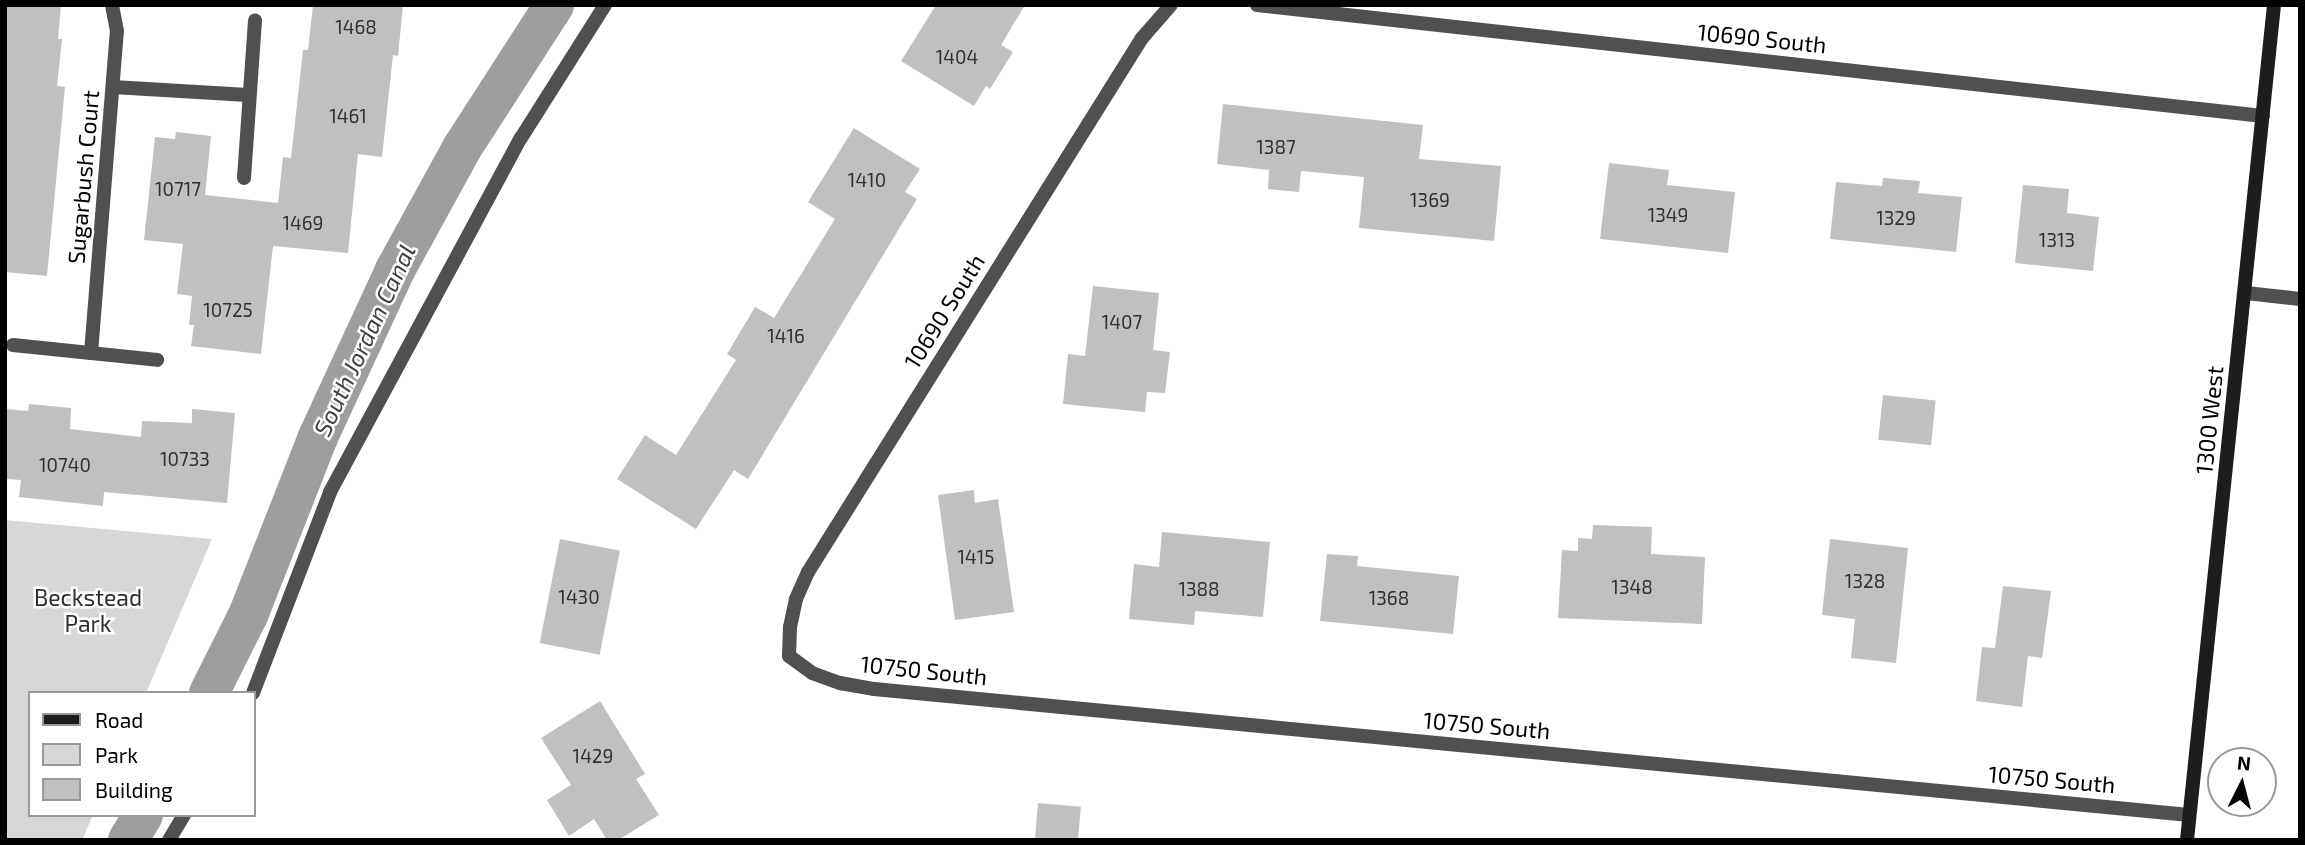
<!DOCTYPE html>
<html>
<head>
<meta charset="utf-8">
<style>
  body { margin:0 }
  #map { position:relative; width:2305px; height:845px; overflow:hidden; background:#fff; font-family:"Exo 2",sans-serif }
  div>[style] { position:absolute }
  .green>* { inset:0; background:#d7d7d7 }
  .canal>* { height:40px; margin:-20px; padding:0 20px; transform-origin:20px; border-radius:20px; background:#9e9e9e }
  .building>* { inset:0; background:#c0c0c0; transform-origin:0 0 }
  .lane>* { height:14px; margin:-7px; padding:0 7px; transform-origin:7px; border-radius:7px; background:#505050 }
  .street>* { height:14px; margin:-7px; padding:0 7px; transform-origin:7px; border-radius:7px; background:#505050 }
  .secondary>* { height:14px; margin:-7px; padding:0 7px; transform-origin:7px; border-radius:7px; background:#1d1d1d }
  span { translate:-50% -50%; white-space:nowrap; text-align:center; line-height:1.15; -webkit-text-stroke:5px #fff; paint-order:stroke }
  .number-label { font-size:19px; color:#303030 }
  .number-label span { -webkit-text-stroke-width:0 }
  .street-label { font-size:23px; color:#000 }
  .park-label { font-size:23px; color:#2e2e2e }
  .water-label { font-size:24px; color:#3f3f3f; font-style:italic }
  .frame { position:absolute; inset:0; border:7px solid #000; pointer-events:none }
  .legend { position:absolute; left:28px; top:691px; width:228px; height:126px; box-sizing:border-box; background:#fff; border:2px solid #999; margin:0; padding:9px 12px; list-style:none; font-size:21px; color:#000 }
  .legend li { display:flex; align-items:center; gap:14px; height:35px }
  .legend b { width:35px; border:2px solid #999 }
  .north { position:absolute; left:2207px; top:747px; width:70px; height:70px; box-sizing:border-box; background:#fff; border:2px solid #999; border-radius:50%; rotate:6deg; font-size:19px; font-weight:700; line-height:28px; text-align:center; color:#000 }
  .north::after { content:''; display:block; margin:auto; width:24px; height:32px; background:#000; clip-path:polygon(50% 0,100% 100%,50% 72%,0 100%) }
</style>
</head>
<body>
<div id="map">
  <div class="green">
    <i style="clip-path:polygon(5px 520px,212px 539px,146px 693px,30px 693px,30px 815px,93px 815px,82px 840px,5px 840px)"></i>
  </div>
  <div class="canal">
    <i style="left:209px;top:693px;width:89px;rotate:-63.4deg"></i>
    <i style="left:249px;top:613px;width:189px;rotate:-68.6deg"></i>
    <i style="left:318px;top:437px;width:184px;rotate:-65.2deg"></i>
    <i style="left:395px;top:270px;width:139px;rotate:-61.2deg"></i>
    <i style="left:462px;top:148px;width:170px;rotate:-57.2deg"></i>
    <i style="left:128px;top:840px;width:29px;rotate:-59deg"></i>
  </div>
  <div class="building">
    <i style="clip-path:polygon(5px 5px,61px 5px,58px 39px,62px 39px,57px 86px,65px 87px,47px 276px,5px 272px)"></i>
    <i style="clip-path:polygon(313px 5px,403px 5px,398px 56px,393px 55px,382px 157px,358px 154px,348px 253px,273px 246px,261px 354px,191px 346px,194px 325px,189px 325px,192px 296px,177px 294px,183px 244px,144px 240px,155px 137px,175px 139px,176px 132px,211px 136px,205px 195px,278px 203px,283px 157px,291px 158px,303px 50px,308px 50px)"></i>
    <i style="clip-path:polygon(936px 5px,1025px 5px,1001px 45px,1013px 52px,990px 89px,986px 86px,974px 106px,901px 61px)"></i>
    <i style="clip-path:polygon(1223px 104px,1423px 125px,1419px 159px,1501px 166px,1494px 241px,1359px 228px,1364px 177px,1301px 171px,1299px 192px,1268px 189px,1269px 170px,1217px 164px)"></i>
    <i style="clip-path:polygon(854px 128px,920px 169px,905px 192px,917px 199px,748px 479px,734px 470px,696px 529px,617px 479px,645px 435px,676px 455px,736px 360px,727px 354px,755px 307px,774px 318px,835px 219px,808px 202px)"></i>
    <i style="clip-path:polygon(1609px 163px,1669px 170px,1667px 185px,1735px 192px,1728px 253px,1600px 239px)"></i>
    <i style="clip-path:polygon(1883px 178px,1920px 181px,1918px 193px,1962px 197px,1956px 252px,1830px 239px,1836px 182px,1882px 186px)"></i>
    <i style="clip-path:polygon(2023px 185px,2069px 189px,2067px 213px,2099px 217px,2093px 271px,2015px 263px)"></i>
    <i style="clip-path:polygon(1093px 286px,1159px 293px,1153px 350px,1170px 352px,1165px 393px,1147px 392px,1145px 412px,1063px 404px,1068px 354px,1085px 356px)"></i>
    <i style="left:1883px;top:395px;width:53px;height:45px;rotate:6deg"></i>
    <i style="clip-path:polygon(29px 404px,71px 408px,70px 429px,141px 437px,142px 421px,192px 423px,192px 409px,235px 413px,227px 503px,104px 492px,103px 506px,19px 497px,21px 480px,5px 479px,5px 409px,28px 411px)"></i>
    <i style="clip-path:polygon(974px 490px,975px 503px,998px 499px,1014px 612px,955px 620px,938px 495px)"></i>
    <i style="clip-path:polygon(1593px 525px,1652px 527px,1651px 554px,1705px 557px,1702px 624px,1558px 618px,1562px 550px,1578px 551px,1578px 538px,1592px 539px)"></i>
    <i style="clip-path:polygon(1162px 532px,1270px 542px,1263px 617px,1195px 611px,1194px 625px,1129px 619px,1134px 564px,1159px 567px)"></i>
    <i style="left:560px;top:539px;width:61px;height:106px;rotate:11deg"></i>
    <i style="clip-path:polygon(1830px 539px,1908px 548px,1896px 663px,1851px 658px,1855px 619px,1822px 615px)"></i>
    <i style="clip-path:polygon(1327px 554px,1358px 556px,1357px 566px,1459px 576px,1453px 634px,1320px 621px)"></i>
    <i style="clip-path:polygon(2003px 586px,2051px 591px,2042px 658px,2028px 656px,2022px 707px,1976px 701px,1982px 647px,1995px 648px)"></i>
    <i style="clip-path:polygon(600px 701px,645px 774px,636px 779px,659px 815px,618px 840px,607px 840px,594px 819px,569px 836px,547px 800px,571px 785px,541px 738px)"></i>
    <i style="left:1038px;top:803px;width:43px;height:37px;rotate:5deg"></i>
  </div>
  <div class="lane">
    <i style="left:253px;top:693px;width:215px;rotate:-69deg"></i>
    <i style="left:330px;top:492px;width:402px;rotate:-61.7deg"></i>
    <i style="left:521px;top:138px;width:157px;rotate:-57.7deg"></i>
    <i style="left:169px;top:840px;width:29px;rotate:-59deg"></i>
  </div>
  <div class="street">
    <i style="left:1171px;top:5px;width:44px;rotate:131.3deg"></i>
    <i style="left:1142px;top:38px;width:630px;rotate:122.02deg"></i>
    <i style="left:808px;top:572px;width:30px;rotate:114deg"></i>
    <i style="left:796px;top:599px;width:29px;rotate:102deg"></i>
    <i style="left:790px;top:627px;width:29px;rotate:92deg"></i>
    <i style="left:789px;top:656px;width:29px;rotate:36deg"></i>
    <i style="left:812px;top:673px;width:30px;rotate:20deg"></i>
    <i style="left:840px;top:683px;width:35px;rotate:10deg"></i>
    <i style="left:874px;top:689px;width:1321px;rotate:5.47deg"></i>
    <i style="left:1257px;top:5px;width:1012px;rotate:6.3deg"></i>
    <i style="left:113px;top:87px;width:135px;rotate:3.4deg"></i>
    <i style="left:244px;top:178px;width:158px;rotate:-86deg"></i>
    <i style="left:2246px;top:293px;width:54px;rotate:6.3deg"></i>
    <i style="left:13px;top:345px;width:145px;rotate:5.9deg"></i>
    <i style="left:91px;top:353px;width:323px;rotate:-85.4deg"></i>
    <i style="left:117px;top:31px;width:26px;rotate:-101deg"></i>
  </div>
  <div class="secondary">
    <i style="left:2187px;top:840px;width:840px;rotate:-84.05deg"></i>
  </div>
  <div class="number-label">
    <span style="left:356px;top:27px">1468</span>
    <span style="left:957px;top:57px">1404</span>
    <span style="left:348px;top:116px">1461</span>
    <span style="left:1276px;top:147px">1387</span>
    <span style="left:867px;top:180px">1410</span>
    <span style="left:178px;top:189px">10717</span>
    <span style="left:1430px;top:200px">1369</span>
    <span style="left:1668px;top:215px">1349</span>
    <span style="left:1896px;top:218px">1329</span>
    <span style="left:303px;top:223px">1469</span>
    <span style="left:2057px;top:240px">1313</span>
    <span style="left:228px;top:310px">10725</span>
    <span style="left:1122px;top:322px">1407</span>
    <span style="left:786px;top:336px">1416</span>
    <span style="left:185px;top:459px">10733</span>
    <span style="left:65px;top:465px">10740</span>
    <span style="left:976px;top:557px">1415</span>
    <span style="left:1865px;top:581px">1328</span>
    <span style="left:1632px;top:587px">1348</span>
    <span style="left:1199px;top:589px">1388</span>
    <span style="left:579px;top:597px">1430</span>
    <span style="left:1389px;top:598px">1368</span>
    <span style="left:593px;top:756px">1429</span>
  </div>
  <div class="street-label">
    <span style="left:1762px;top:38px;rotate:6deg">10690 South</span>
    <span style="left:83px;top:177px;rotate:-85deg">Sugarbush Court</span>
    <span style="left:944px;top:311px;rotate:-58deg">10690 South</span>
    <span style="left:2209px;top:420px;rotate:-84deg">1300 West</span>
    <span style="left:924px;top:670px;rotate:6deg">10750 South</span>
    <span style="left:1487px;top:725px;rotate:5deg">10750 South</span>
    <span style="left:2052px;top:779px;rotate:5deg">10750 South</span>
  </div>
  <div class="park-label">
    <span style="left:88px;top:610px">Beckstead<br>Park</span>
  </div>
  <div class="water-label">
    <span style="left:364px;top:340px;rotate:-65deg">South Jordan Canal</span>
  </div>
  <div class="frame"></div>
  <ul class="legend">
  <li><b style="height:9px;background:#1d1d1d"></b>Road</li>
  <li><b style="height:19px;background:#d7d7d7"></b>Park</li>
  <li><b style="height:19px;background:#c0c0c0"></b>Building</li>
  </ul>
  <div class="north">N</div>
</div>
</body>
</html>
